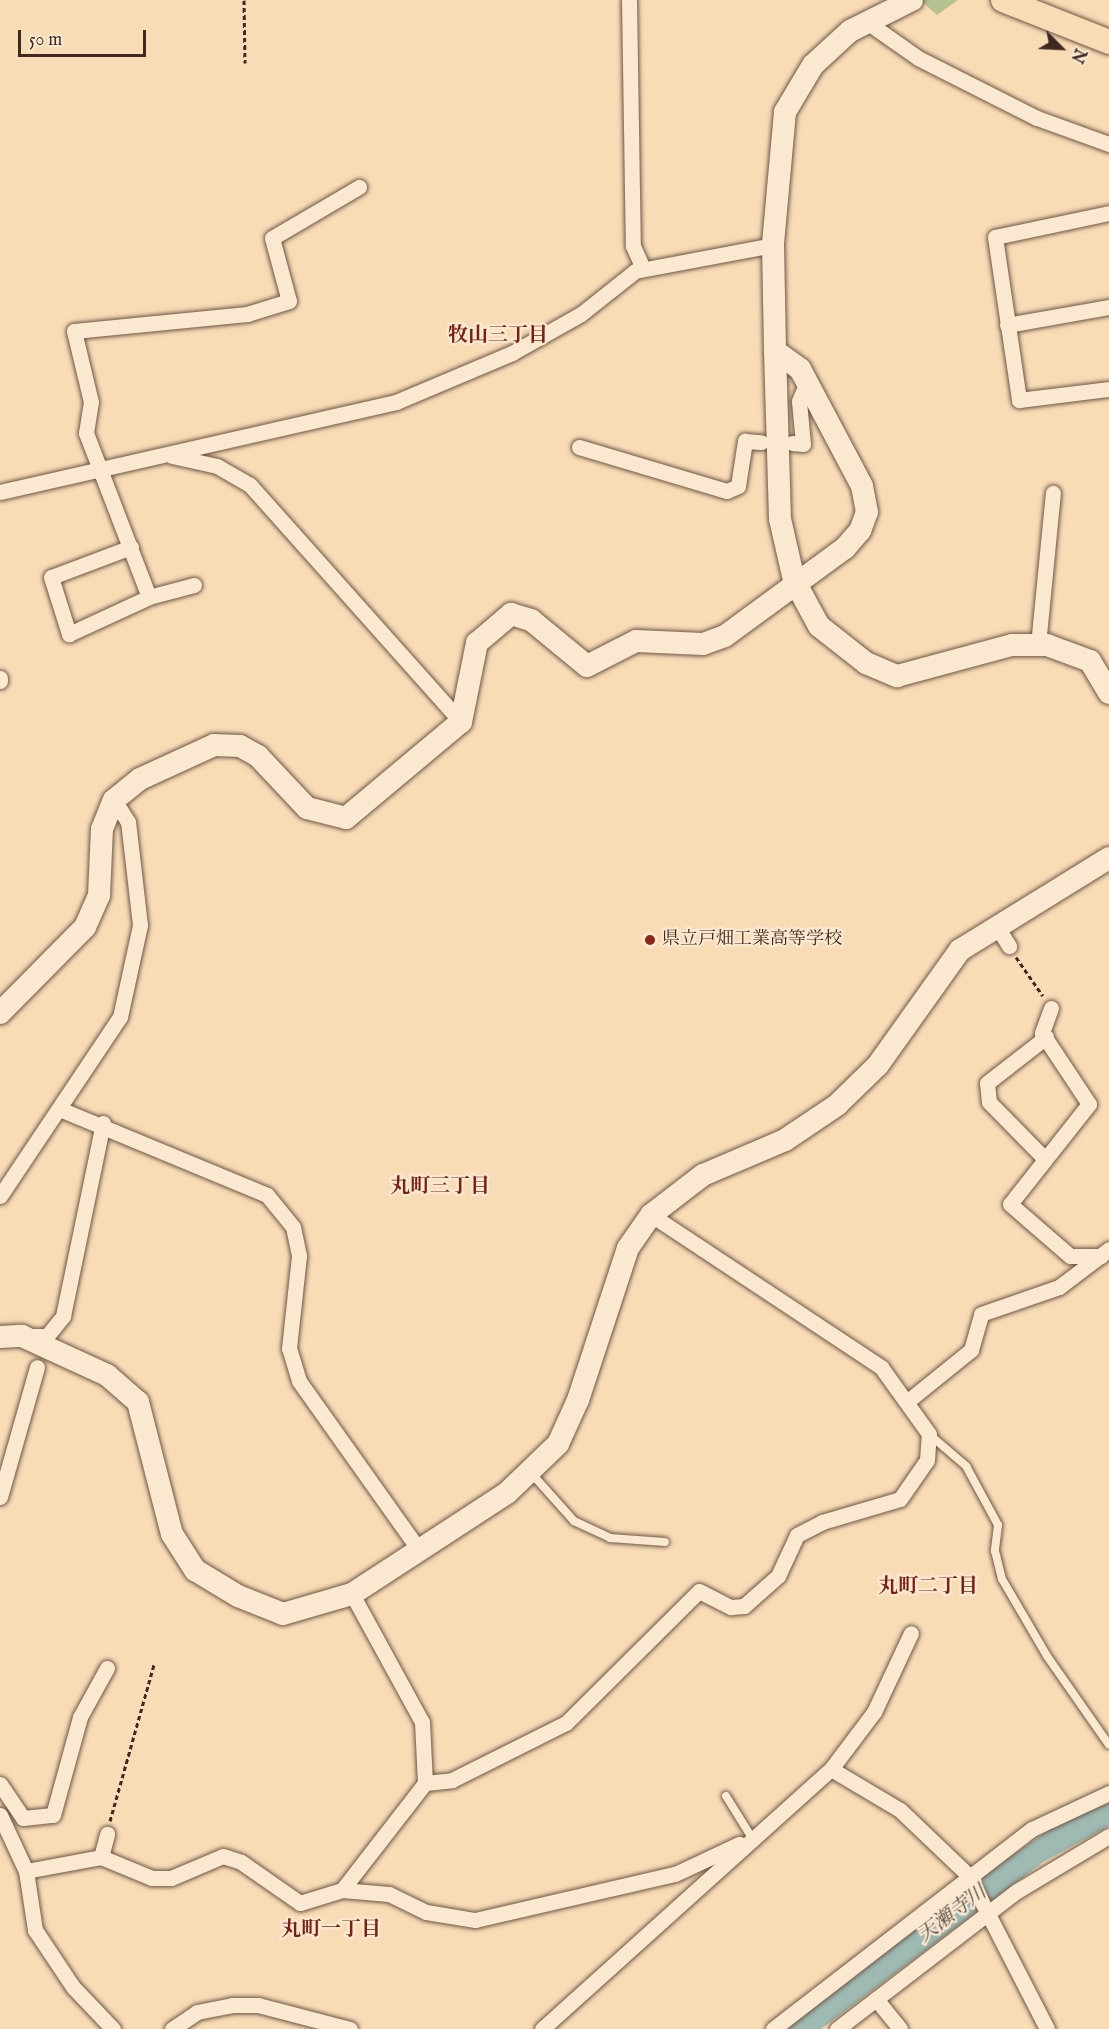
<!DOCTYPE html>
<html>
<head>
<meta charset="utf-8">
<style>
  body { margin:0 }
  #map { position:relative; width:1109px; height:2029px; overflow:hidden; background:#f8dcb6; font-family:"IM FELL English","Noto Serif JP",serif }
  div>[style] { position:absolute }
  .green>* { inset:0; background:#b7c292 }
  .water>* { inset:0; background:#9ebab3 }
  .path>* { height:3px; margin-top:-1.5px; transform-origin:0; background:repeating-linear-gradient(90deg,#402920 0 4.5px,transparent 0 7.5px) }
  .roads { filter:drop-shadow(0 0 2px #6e5646) drop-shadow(0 0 2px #6e5646) }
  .lane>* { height:8px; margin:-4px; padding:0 4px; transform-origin:4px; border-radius:4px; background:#fae8d0 }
  .street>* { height:15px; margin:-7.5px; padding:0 7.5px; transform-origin:7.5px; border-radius:7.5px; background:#fae8d0 }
  .secondary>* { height:22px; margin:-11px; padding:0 11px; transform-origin:11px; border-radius:11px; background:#fae8d0 }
  .primary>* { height:24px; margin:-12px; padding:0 12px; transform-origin:12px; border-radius:12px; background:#f8dcb6 }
  .dots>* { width:16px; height:16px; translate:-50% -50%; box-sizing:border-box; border:3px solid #fae8d0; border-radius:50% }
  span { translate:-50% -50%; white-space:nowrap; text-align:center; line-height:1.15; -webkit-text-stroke:4.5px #fae8d0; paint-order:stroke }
  .poi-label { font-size:18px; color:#402920 }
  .left { translate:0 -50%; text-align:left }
  .neighbourhood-label { font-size:20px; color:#7a1f14; font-weight:700 }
  .water-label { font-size:20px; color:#584d45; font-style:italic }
  .north { position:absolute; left:1031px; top:18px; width:60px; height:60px; -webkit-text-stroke:4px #fae8d0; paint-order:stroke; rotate:114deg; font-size:16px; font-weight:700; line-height:24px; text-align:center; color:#402920 }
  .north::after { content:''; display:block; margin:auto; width:21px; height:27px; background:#402920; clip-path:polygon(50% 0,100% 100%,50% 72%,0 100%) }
  .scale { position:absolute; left:18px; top:30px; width:128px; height:27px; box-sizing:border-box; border:3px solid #402920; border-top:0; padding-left:8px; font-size:18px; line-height:21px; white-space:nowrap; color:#402920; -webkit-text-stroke:4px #fae8d0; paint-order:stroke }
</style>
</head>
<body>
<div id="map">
  <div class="green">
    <i style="clip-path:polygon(920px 0,958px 0,937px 15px)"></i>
  </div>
  <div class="water">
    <i style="clip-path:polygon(1109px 1803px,1109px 1826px,1043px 1862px,821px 2029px,787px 2029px,1004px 1861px,1056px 1825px)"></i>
  </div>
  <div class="path">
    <i style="left:244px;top:0;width:63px;rotate:89.1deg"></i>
    <i style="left:1016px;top:957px;width:47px;rotate:55.3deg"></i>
    <i style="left:110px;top:1821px;width:163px;rotate:-74.3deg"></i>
  </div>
  <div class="roads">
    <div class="lane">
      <i style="left:930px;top:1435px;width:48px;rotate:40.7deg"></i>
      <i style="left:966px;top:1466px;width:67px;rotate:61.5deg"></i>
      <i style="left:998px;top:1525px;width:26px;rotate:97deg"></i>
      <i style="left:995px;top:1551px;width:29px;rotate:76deg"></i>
      <i style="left:1002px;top:1579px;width:89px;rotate:59.7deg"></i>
      <i style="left:1047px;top:1656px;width:108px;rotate:55.1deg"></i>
      <i style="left:532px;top:1474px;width:63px;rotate:48.2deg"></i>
      <i style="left:574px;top:1521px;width:40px;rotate:25deg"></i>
      <i style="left:610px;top:1538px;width:55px;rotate:4.2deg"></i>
      <i style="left:726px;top:1796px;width:49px;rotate:58.2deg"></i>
    </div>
    <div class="street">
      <i style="left:629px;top:0;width:246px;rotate:89.1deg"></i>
      <i style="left:633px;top:246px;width:24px;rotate:66deg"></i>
      <i style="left:867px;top:22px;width:62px;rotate:35.2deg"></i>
      <i style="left:918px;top:58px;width:133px;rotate:26.8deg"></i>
      <i style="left:1037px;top:118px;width:77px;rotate:19.9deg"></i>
      <i style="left:1109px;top:213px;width:116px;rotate:168.1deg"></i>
      <i style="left:995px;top:237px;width:165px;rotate:81.6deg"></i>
      <i style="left:1019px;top:400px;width:91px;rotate:-7deg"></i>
      <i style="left:1007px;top:325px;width:104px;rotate:-10deg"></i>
      <i style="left:792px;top:443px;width:11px;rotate:5deg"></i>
      <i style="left:803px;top:444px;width:43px;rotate:-95.3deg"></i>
      <i style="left:799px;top:401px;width:21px;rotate:-67deg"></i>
      <i style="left:579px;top:447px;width:154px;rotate:16.6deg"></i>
      <i style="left:727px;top:491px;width:12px;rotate:-24deg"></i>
      <i style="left:738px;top:486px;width:46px;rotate:-81.2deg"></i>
      <i style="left:745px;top:441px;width:16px;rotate:4deg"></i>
      <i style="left:172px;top:456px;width:46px;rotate:12.5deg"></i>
      <i style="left:217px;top:466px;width:38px;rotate:30deg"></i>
      <i style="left:250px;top:485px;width:317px;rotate:48.3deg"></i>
      <i style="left:0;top:492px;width:406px;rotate:-12.8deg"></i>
      <i style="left:396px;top:402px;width:126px;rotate:-22.9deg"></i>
      <i style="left:512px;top:353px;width:79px;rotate:-29.5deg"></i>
      <i style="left:581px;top:314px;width:69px;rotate:-38.5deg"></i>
      <i style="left:635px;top:271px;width:140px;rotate:-10.7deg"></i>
      <i style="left:131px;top:547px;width:85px;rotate:159.4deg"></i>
      <i style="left:51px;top:577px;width:60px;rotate:72.5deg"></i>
      <i style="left:69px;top:634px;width:88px;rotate:-24.8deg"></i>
      <i style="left:194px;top:585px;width:47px;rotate:165.1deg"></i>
      <i style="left:149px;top:597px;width:176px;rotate:-111deg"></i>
      <i style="left:86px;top:433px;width:31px;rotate:-81deg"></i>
      <i style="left:91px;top:402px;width:73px;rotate:-103.5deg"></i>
      <i style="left:74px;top:331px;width:174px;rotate:-5.6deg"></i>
      <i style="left:247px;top:314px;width:44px;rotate:-17.2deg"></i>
      <i style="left:289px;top:301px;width:65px;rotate:-105.1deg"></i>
      <i style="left:272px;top:238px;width:101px;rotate:-30.4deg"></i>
      <i style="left:1038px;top:645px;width:153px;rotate:-84.4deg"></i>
      <i style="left:0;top:678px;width:3px;rotate:90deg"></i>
      <i style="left:996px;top:925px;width:25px;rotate:58deg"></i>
      <i style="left:1051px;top:1008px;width:27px;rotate:110deg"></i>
      <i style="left:1042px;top:1033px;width:85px;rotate:56.5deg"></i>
      <i style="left:1089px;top:1104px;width:127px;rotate:128.3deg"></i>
      <i style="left:1010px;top:1204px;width:79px;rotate:40.9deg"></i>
      <i style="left:1070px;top:1256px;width:31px"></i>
      <i style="left:62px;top:1110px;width:222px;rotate:22.5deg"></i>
      <i style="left:267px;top:1195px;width:41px;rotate:50.9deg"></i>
      <i style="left:293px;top:1227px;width:30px;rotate:78deg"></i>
      <i style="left:299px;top:1256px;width:93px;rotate:96.2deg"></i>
      <i style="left:289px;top:1348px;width:34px;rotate:73deg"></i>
      <i style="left:299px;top:1381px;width:207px;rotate:54.6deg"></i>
      <i style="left:1045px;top:1159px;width:80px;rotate:-134.5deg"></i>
      <i style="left:989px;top:1102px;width:19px;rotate:-96deg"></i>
      <i style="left:987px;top:1083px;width:75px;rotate:-37.9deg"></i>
      <i style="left:0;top:1196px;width:216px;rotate:-56.2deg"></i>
      <i style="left:120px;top:1017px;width:94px;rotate:-77.7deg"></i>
      <i style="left:140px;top:925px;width:104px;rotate:-96.6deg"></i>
      <i style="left:128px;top:822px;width:26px;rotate:-122deg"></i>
      <i style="left:29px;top:1336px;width:18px"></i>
      <i style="left:47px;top:1336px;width:26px;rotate:-51deg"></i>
      <i style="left:63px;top:1316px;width:197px;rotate:-78.3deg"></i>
      <i style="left:909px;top:1400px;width:80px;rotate:-38.9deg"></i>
      <i style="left:971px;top:1350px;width:37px;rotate:-74deg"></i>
      <i style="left:981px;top:1314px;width:83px;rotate:-19.1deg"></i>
      <i style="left:1059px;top:1287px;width:63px;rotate:-37.2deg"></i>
      <i style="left:0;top:1497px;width:135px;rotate:-74.1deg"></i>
      <i style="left:831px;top:1769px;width:80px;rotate:30.7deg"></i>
      <i style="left:900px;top:1810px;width:94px;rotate:43.7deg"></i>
      <i style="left:968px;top:1875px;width:173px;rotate:62.8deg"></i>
      <i style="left:425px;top:1783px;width:27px;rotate:-6deg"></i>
      <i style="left:452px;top:1780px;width:127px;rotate:-26.6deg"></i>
      <i style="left:566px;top:1723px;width:187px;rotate:-44.8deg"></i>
      <i style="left:699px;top:1591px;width:36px;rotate:27deg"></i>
      <i style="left:731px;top:1607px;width:13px;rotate:-4deg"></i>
      <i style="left:744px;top:1606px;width:45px;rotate:-41.4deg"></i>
      <i style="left:778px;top:1576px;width:45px;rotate:-65.1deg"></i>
      <i style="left:797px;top:1535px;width:28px;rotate:-27deg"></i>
      <i style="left:822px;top:1522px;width:81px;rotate:-16.4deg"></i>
      <i style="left:900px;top:1499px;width:47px;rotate:-55.3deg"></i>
      <i style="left:927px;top:1460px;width:26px;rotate:-86deg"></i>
      <i style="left:929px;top:1434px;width:82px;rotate:-125.6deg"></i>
      <i style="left:881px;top:1367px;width:276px;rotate:-146.5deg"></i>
      <i style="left:0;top:1784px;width:41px;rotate:55.9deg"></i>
      <i style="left:23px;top:1818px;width:30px;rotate:-6deg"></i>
      <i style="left:53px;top:1815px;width:102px;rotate:-74.6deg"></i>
      <i style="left:80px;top:1717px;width:56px;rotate:-61.1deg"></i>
      <i style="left:0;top:1815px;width:62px;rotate:65.1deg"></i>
      <i style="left:26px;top:1871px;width:60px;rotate:81.3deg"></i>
      <i style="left:35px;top:1930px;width:69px;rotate:56.3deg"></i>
      <i style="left:73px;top:1987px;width:58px;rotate:46.4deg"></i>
      <i style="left:101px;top:1857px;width:24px;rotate:-75deg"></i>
      <i style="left:26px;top:1871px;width:76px;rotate:-10.6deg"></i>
      <i style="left:101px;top:1857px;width:55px;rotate:22.4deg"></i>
      <i style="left:152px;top:1878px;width:19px"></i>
      <i style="left:171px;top:1878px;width:56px;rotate:-22.9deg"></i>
      <i style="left:223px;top:1856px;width:19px;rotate:18deg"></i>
      <i style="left:241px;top:1862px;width:72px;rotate:34.8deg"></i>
      <i style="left:300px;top:1903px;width:44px;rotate:-17.2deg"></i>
      <i style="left:342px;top:1890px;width:135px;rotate:-52.2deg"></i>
      <i style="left:425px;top:1783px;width:61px;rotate:-92.8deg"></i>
      <i style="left:422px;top:1722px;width:146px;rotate:-118.7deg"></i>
      <i style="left:342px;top:1890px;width:47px;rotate:4.9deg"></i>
      <i style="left:389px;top:1894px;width:41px;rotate:25.9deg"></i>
      <i style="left:426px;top:1912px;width:50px;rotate:9.3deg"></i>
      <i style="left:475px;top:1920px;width:205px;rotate:-13deg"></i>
      <i style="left:675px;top:1874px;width:71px;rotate:-25.1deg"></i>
      <i style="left:876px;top:1999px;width:38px;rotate:51deg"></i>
      <i style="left:172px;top:2029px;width:30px;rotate:-34deg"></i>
      <i style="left:197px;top:2012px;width:37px;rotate:-11deg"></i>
      <i style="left:233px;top:2005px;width:25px"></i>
      <i style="left:258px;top:2005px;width:95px;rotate:14.6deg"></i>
      <i style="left:542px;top:2029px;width:389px;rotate:-42deg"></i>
      <i style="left:831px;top:1769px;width:71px;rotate:-53deg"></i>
      <i style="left:874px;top:1712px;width:87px;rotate:-64.9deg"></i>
      <i style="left:773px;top:2029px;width:327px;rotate:-37.7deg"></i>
      <i style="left:1032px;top:1829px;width:85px;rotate:-25.1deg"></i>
      <i style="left:837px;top:2029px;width:227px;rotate:-37.5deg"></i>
      <i style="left:1017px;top:1891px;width:107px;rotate:-30.9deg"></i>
    </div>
    <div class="secondary">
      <i style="left:912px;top:0;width:69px;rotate:153.4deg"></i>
      <i style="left:850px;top:31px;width:50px;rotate:137.4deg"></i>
      <i style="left:813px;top:65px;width:55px;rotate:120.8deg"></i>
      <i style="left:785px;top:112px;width:134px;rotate:95.2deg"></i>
      <i style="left:773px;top:245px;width:106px;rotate:88.9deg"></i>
      <i style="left:775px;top:351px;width:168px;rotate:88.3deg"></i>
      <i style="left:780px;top:519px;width:63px;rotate:77.1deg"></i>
      <i style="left:794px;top:580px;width:52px;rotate:61.5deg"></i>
      <i style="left:819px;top:626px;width:60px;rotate:38.2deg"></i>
      <i style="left:866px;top:663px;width:34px;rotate:23deg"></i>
      <i style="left:897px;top:676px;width:119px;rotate:-15.1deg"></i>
      <i style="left:1012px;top:645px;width:35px"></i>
      <i style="left:1047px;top:645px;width:46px;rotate:20.4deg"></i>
      <i style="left:1090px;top:661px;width:37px;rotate:59deg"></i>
      <i style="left:0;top:1013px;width:121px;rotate:-45.3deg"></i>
      <i style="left:85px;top:927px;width:35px;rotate:-66deg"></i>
      <i style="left:99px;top:895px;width:66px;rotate:-87.4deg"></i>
      <i style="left:102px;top:829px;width:31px;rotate:-68deg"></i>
      <i style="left:114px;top:800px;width:33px;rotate:-39deg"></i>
      <i style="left:140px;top:779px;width:81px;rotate:-24.7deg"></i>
      <i style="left:214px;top:745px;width:26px;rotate:2deg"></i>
      <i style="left:240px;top:746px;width:21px;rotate:29deg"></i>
      <i style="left:258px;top:756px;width:71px;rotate:46.7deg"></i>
      <i style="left:307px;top:808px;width:40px;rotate:14.4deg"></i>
      <i style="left:346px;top:818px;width:150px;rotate:-39.9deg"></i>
      <i style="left:461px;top:722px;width:81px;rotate:-78.6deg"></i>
      <i style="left:477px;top:643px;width:45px;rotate:-40.5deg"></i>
      <i style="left:511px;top:614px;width:21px;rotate:17deg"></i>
      <i style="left:531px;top:620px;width:72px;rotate:39.4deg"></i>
      <i style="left:587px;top:666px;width:55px;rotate:-27deg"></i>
      <i style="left:636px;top:641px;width:67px;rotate:2.6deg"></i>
      <i style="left:703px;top:644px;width:23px;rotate:-20deg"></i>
      <i style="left:725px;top:636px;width:149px;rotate:-36.3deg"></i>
      <i style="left:845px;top:548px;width:23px;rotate:-49deg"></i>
      <i style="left:860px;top:531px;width:20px;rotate:-70deg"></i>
      <i style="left:867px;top:512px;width:26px;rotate:-101deg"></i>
      <i style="left:862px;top:486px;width:132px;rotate:-117.9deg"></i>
      <i style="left:800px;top:369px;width:31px;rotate:-144deg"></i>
      <i style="left:0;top:1337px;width:22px;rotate:-3deg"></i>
      <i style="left:22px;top:1336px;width:94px;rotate:24.6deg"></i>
      <i style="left:107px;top:1375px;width:41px;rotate:41.1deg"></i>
      <i style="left:138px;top:1402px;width:136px;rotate:75.6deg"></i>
      <i style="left:172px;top:1534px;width:43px;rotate:57.4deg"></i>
      <i style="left:195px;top:1570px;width:50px;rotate:31.2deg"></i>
      <i style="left:238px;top:1596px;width:48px;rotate:21.8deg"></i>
      <i style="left:283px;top:1614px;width:72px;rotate:-16.2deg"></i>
      <i style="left:352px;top:1594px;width:185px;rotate:-33.1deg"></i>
      <i style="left:507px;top:1493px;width:71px;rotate:-43.9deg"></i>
      <i style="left:558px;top:1444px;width:48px;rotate:-65.6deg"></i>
      <i style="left:578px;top:1400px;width:160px;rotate:-71.8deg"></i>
      <i style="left:628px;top:1248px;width:40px;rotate:-55.1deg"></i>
      <i style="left:651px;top:1215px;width:66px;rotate:-37.6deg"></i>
      <i style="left:703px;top:1175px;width:89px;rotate:-23.1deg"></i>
      <i style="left:785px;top:1140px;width:63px;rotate:-33.9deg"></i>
      <i style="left:837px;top:1105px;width:57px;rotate:-44.3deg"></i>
      <i style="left:878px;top:1065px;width:141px;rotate:-54.5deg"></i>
      <i style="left:960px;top:950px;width:175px;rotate:-31.7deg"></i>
    </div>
    <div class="primary">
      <i style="left:1003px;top:0;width:114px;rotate:21.6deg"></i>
    </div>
  </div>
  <div class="dots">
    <i style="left:650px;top:940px;background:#8f2418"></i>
  </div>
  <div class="poi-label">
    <span class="left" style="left:662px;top:940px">県立戸畑工業高等学校</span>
  </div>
  <div class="neighbourhood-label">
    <span style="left:498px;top:335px">牧山三丁目</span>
    <span style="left:440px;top:1186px">丸町三丁目</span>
    <span style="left:928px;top:1586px">丸町二丁目</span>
    <span style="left:331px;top:1929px">丸町一丁目</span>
  </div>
  <div class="water-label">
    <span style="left:952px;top:1914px;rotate:-37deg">天瀬寺川</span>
  </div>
  <div class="north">N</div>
  <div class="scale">50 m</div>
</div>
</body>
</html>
